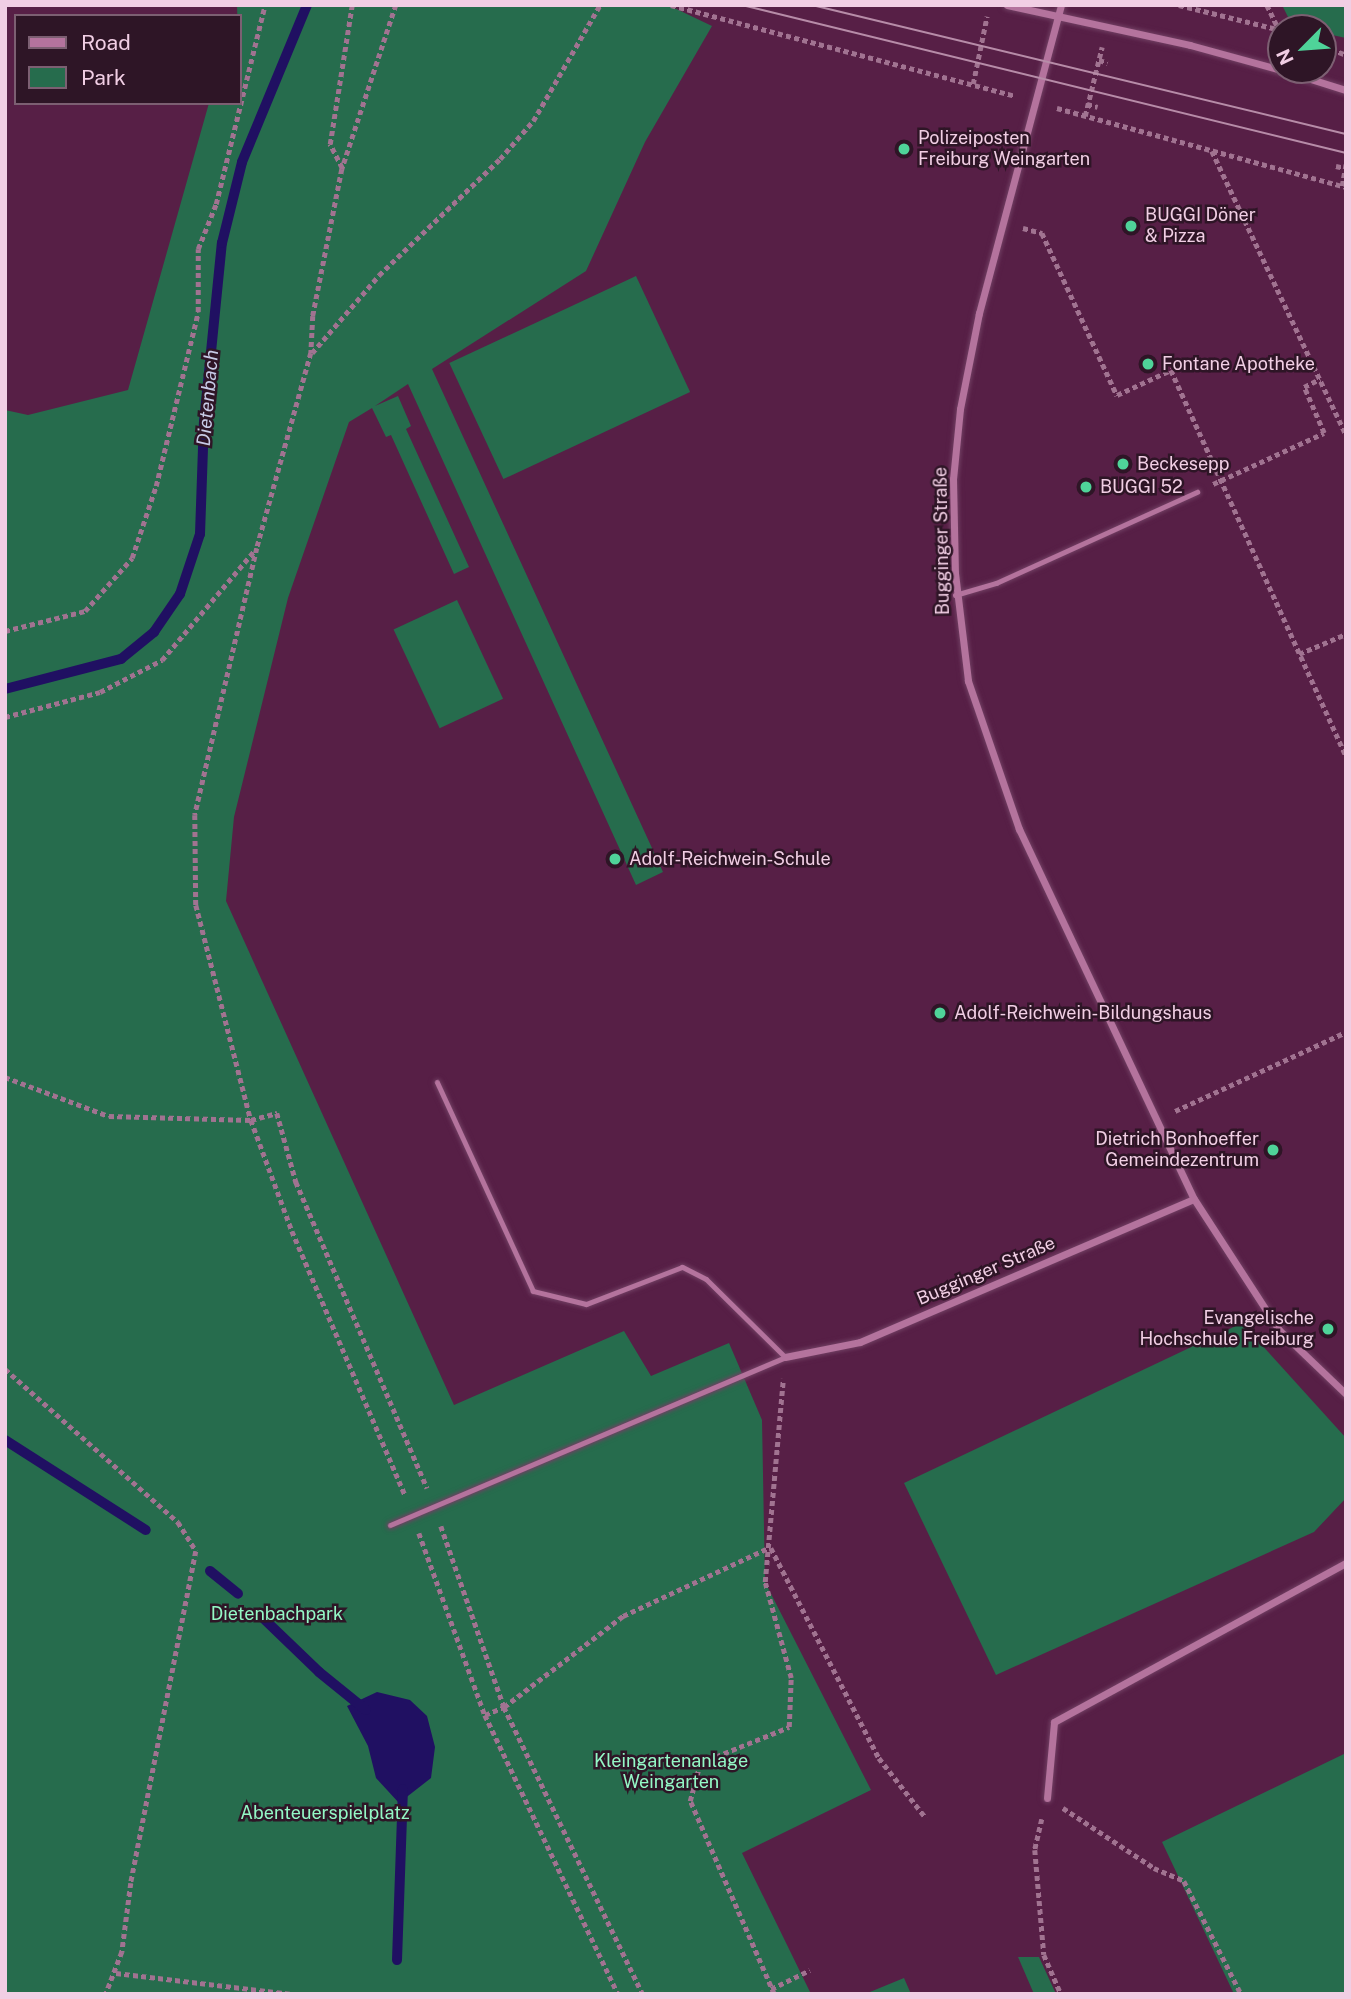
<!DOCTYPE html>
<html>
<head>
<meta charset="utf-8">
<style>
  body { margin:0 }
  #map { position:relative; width:1351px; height:1999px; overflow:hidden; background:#571f46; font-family:"Public Sans",sans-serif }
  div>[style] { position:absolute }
  .green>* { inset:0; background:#266c4d; transform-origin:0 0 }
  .water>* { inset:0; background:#201062 }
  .stream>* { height:10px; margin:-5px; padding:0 5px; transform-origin:5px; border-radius:5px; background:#201062 }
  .path>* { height:4.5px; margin-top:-2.25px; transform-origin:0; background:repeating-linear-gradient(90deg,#a17391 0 5px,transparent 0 8.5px) }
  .roads { filter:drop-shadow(0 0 2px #713f63) drop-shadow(0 0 2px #713f63) }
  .service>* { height:5px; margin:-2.5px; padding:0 2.5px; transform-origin:2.5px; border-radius:2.5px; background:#b4739d }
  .minor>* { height:7px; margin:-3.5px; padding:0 3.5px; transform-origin:3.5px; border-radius:3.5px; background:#b4739d }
  .tram>* { height:2px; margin:-1px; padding:0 1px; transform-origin:1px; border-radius:1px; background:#b78ca8 }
  .dots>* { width:19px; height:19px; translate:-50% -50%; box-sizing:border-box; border:4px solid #2e1526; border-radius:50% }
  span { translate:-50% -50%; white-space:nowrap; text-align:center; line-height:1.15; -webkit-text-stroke:5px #2e1526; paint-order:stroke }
  .poi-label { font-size:18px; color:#f1cee4 }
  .left { translate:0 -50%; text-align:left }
  .right { translate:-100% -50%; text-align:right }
  .street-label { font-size:18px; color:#f1cee4 }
  .park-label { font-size:18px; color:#94f8c6 }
  .water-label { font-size:19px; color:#c8cbe7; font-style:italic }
  .frame { position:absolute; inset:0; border:7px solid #f1cee4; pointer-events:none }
  .legend { position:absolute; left:14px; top:14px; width:228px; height:91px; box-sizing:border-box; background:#2e1526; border:2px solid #7c5f72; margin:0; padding:9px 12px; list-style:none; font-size:21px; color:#f1cee4 }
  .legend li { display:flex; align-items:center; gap:14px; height:35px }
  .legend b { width:35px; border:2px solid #7c5f72 }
  .north { position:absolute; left:1267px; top:14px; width:70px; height:70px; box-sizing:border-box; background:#2e1526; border:2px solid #7c5f72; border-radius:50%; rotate:245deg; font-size:19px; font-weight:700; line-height:28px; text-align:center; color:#f1cee4 }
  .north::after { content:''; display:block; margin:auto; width:24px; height:32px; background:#4fd399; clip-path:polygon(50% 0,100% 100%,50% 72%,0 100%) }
</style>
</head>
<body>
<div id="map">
  <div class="green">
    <i style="clip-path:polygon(237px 5px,668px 5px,712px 26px,645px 142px,586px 271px,432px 369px,663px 872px,636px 885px,408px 384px,375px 406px,398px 396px,411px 426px,406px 429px,469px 567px,454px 574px,391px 435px,386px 437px,372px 408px,349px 422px,288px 598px,234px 817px,226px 901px,454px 1405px,624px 1331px,651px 1376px,729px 1343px,762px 1420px,765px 1582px,871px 1790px,742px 1853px,811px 1994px,5px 1994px,5px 410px,28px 415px,128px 390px,209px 103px,240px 103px)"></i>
    <i style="clip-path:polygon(1282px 5px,1346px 5px,1346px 38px,1323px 33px,1323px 28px,1292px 25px)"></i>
    <i style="left:636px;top:276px;width:128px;height:206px;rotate:65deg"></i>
    <i style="left:457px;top:600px;width:109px;height:70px;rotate:65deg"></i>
    <i style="clip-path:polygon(1242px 1323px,1346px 1438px,1346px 1498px,1314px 1532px,996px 1675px,904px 1483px)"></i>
    <i style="clip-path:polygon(1346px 1753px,1346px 1994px,1234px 1994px,1162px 1842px)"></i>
    <i style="clip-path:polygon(1018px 1957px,1039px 1957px,1056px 1994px,1034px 1994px)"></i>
    <i style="clip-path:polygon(904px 1978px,911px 1994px,865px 1994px)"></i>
  </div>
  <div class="water">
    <i style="clip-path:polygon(377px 1692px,410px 1700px,427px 1716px,435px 1747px,431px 1778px,399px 1803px,376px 1778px,368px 1746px,347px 1706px)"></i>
  </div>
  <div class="stream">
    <i style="left:5px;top:689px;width:120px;rotate:-14.5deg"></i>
    <i style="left:121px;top:659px;width:43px;rotate:-39.3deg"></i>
    <i style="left:154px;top:632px;width:46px;rotate:-55.6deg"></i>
    <i style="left:180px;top:594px;width:63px;rotate:-71.6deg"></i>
    <i style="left:200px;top:534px;width:112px;rotate:-88deg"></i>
    <i style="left:204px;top:422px;width:180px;rotate:-84.3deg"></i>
    <i style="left:222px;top:243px;width:83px;rotate:-76.1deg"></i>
    <i style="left:242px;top:162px;width:170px;rotate:-67.5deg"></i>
    <i style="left:5px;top:1440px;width:167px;rotate:32.6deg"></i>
    <i style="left:210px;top:1571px;width:36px;rotate:39deg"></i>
    <i style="left:264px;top:1619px;width:76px;rotate:43.9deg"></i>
    <i style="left:319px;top:1672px;width:60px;rotate:39deg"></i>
    <i style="left:397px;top:1960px;width:171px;rotate:-88deg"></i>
  </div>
  <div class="path">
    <i style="left:396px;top:5px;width:173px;rotate:108.2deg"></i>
    <i style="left:342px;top:169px;width:150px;rotate:101.2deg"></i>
    <i style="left:313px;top:316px;width:37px;rotate:93deg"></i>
    <i style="left:311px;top:353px;width:202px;rotate:105.5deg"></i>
    <i style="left:257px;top:548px;width:274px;rotate:103.1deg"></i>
    <i style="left:195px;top:815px;width:90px;rotate:89.4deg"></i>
    <i style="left:196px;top:905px;width:222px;rotate:75.7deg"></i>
    <i style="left:251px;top:1120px;width:118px;rotate:69.7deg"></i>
    <i style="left:292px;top:1231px;width:287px;rotate:66.8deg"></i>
    <i style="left:671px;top:5px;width:356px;rotate:14.8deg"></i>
    <i style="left:1179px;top:5px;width:105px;rotate:13.8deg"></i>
    <i style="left:1267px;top:5px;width:25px;rotate:64deg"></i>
    <i style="left:1323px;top:46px;width:25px;rotate:21deg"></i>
    <i style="left:1099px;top:60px;width:9px;rotate:18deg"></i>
    <i style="left:973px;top:84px;width:69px;rotate:-78.4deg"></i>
    <i style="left:1087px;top:104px;width:11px;rotate:15deg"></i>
    <i style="left:1057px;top:108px;width:300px;rotate:15.3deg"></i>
    <i style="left:1085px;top:116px;width:71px;rotate:-76.2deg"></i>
    <i style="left:1212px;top:151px;width:314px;rotate:64.7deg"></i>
    <i style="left:1336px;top:166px;width:9px;rotate:13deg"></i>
    <i style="left:342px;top:168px;width:27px;rotate:-117deg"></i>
    <i style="left:330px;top:144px;width:141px;rotate:-81deg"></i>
    <i style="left:1342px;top:186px;width:22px;rotate:-80deg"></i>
    <i style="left:1023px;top:228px;width:20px;rotate:15deg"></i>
    <i style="left:1042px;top:233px;width:179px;rotate:65.2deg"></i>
    <i style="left:1117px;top:395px;width:60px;rotate:-24.8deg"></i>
    <i style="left:1171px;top:370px;width:424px;rotate:65.6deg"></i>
    <i style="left:312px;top:353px;width:103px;rotate:-49.3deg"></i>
    <i style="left:379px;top:275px;width:168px;rotate:-43.8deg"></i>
    <i style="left:500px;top:159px;width:50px;rotate:-49deg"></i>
    <i style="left:533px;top:121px;width:134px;rotate:-60deg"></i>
    <i style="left:1213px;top:484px;width:122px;rotate:-24.7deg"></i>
    <i style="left:1324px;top:433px;width:50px;rotate:-113.5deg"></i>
    <i style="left:1304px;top:387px;width:18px;rotate:-27deg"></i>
    <i style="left:5px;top:631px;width:82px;rotate:-14deg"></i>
    <i style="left:85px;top:611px;width:71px;rotate:-48.4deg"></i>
    <i style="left:132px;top:558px;width:76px;rotate:-71.6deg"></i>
    <i style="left:156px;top:486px;width:179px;rotate:-76.4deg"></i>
    <i style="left:198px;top:312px;width:63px;rotate:-90deg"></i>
    <i style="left:198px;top:249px;width:48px;rotate:-68.2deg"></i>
    <i style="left:216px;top:204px;width:205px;rotate:-76.2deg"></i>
    <i style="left:1299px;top:654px;width:51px;rotate:-23.1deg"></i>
    <i style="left:5px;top:717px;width:98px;rotate:-14.7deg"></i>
    <i style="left:100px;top:692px;width:70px;rotate:-27.3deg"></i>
    <i style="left:162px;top:660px;width:143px;rotate:-49.8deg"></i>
    <i style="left:5px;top:1077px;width:111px;rotate:20.6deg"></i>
    <i style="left:109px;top:1116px;width:142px;rotate:1.6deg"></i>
    <i style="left:251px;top:1120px;width:27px;rotate:-15deg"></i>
    <i style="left:277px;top:1113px;width:72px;rotate:74.6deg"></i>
    <i style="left:296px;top:1182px;width:333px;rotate:66.8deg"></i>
    <i style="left:1175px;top:1111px;width:188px;rotate:-24.8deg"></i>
    <i style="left:5px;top:1369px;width:231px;rotate:41.5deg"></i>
    <i style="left:178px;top:1522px;width:34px;rotate:58deg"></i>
    <i style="left:196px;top:1551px;width:338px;rotate:101.1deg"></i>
    <i style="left:131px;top:1883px;width:70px;rotate:97.4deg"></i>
    <i style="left:122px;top:1952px;width:45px;rotate:110.9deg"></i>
    <i style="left:441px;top:1526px;width:192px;rotate:70.8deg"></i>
    <i style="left:504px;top:1707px;width:319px;rotate:64.2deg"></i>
    <i style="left:419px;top:1533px;width:194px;rotate:70.1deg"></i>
    <i style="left:485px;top:1715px;width:309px;rotate:64.5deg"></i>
    <i style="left:771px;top:1548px;width:236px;rotate:62.8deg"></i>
    <i style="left:879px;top:1758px;width:76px;rotate:51.9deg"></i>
    <i style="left:485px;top:1715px;width:21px;rotate:-23deg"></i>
    <i style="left:504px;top:1707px;width:150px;rotate:-37.4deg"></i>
    <i style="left:623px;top:1616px;width:162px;rotate:-25.1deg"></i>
    <i style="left:1063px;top:1808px;width:109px;rotate:33.4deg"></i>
    <i style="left:1154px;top:1868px;width:33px;rotate:23deg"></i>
    <i style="left:1184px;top:1881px;width:127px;rotate:63.2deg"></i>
    <i style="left:1042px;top:1819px;width:32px;rotate:103deg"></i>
    <i style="left:1035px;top:1850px;width:105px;rotate:85.1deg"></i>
    <i style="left:1044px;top:1955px;width:43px;rotate:66.4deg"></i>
    <i style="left:116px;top:1973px;width:177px;rotate:6.8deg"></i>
    <i style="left:771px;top:1989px;width:43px;rotate:-26deg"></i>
    <i style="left:774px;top:1994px;width:210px;rotate:-113.5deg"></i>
    <i style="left:690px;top:1801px;width:39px;rotate:-75deg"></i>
    <i style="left:700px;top:1763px;width:96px;rotate:-22deg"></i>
    <i style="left:789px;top:1727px;width:49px;rotate:-87.7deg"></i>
    <i style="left:791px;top:1678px;width:99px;rotate:-105.2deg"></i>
    <i style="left:765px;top:1582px;width:204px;rotate:-84.9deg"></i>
  </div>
  <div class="roads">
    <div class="service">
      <i style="left:955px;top:595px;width:43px;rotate:-16.3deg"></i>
      <i style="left:996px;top:583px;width:221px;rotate:-24.4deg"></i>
      <i style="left:390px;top:1525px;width:429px;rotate:-23deg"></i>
      <i style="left:785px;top:1357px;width:111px;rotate:-135.4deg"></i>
      <i style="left:706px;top:1279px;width:27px;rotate:-153deg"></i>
      <i style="left:682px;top:1267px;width:103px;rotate:158.9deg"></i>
      <i style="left:586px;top:1304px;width:55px;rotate:-166.2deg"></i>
      <i style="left:533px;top:1291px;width:230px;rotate:-114.7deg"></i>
    </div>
    <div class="minor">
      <i style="left:1007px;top:5px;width:187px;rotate:12.3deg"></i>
      <i style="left:1190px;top:45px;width:94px;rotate:15.4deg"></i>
      <i style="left:1061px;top:5px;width:319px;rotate:104.9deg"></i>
      <i style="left:979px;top:313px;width:98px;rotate:101.2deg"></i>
      <i style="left:960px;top:409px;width:70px;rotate:95.7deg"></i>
      <i style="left:953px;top:479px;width:94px;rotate:88.8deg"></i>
      <i style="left:955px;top:573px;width:109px;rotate:83.1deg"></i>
      <i style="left:968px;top:681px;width:157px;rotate:71deg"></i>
      <i style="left:1019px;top:829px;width:409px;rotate:64.7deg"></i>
      <i style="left:1194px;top:1199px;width:156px;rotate:57deg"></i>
      <i style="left:1279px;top:1330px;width:93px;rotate:43.7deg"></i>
      <i style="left:1282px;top:70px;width:67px;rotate:17.4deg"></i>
      <i style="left:785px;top:1357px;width:76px;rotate:-11.3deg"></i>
      <i style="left:860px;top:1342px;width:363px;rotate:-23.2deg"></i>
      <i style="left:1047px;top:1798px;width:76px;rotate:-84.7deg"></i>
      <i style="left:1054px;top:1722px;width:332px;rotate:-28.6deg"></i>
    </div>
  </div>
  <div class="tram">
    <i style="left:742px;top:5px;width:622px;rotate:13.77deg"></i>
    <i style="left:812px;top:5px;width:549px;rotate:13.58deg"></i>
  </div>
  <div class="dots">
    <i style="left:904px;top:149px;background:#4fd399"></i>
    <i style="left:1131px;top:226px;background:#4fd399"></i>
    <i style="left:1148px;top:364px;background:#4fd399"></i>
    <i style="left:1123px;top:464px;background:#4fd399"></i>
    <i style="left:1086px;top:487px;background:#4fd399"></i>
    <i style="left:615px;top:859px;background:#4fd399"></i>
    <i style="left:940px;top:1013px;background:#4fd399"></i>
    <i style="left:1273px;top:1150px;background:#4fd399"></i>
    <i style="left:1328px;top:1329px;background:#4fd399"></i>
  </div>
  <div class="poi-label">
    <span class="left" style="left:918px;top:149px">Polizeiposten<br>Freiburg Weingarten</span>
    <span class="left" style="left:1145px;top:226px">BUGGI Döner<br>&amp; Pizza</span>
    <span class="left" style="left:1162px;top:364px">Fontane Apotheke</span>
    <span class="left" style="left:1137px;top:464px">Beckesepp</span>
    <span class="left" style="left:1100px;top:487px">BUGGI 52</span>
    <span class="left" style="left:629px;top:859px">Adolf-Reichwein-Schule</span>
    <span class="left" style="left:954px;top:1013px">Adolf-Reichwein-Bildungshaus</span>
    <span class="right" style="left:1259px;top:1150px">Dietrich Bonhoeffer<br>Gemeindezentrum</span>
    <span class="right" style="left:1314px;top:1329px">Evangelische<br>Hochschule Freiburg</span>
  </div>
  <div class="street-label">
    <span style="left:942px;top:541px;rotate:-91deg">Bugginger Straße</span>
    <span style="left:986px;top:1271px;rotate:-23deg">Bugginger Straße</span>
  </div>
  <div class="park-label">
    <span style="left:277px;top:1614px">Dietenbachpark</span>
    <span style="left:671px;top:1772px">Kleingartenanlage<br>Weingarten</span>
    <span style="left:325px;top:1813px">Abenteuerspielplatz</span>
  </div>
  <div class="water-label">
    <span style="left:208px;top:398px;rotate:-85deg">Dietenbach</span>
  </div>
  <div class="frame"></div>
  <ul class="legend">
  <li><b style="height:9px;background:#b4739d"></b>Road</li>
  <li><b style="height:19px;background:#266c4d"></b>Park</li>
  </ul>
  <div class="north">N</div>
</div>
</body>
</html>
